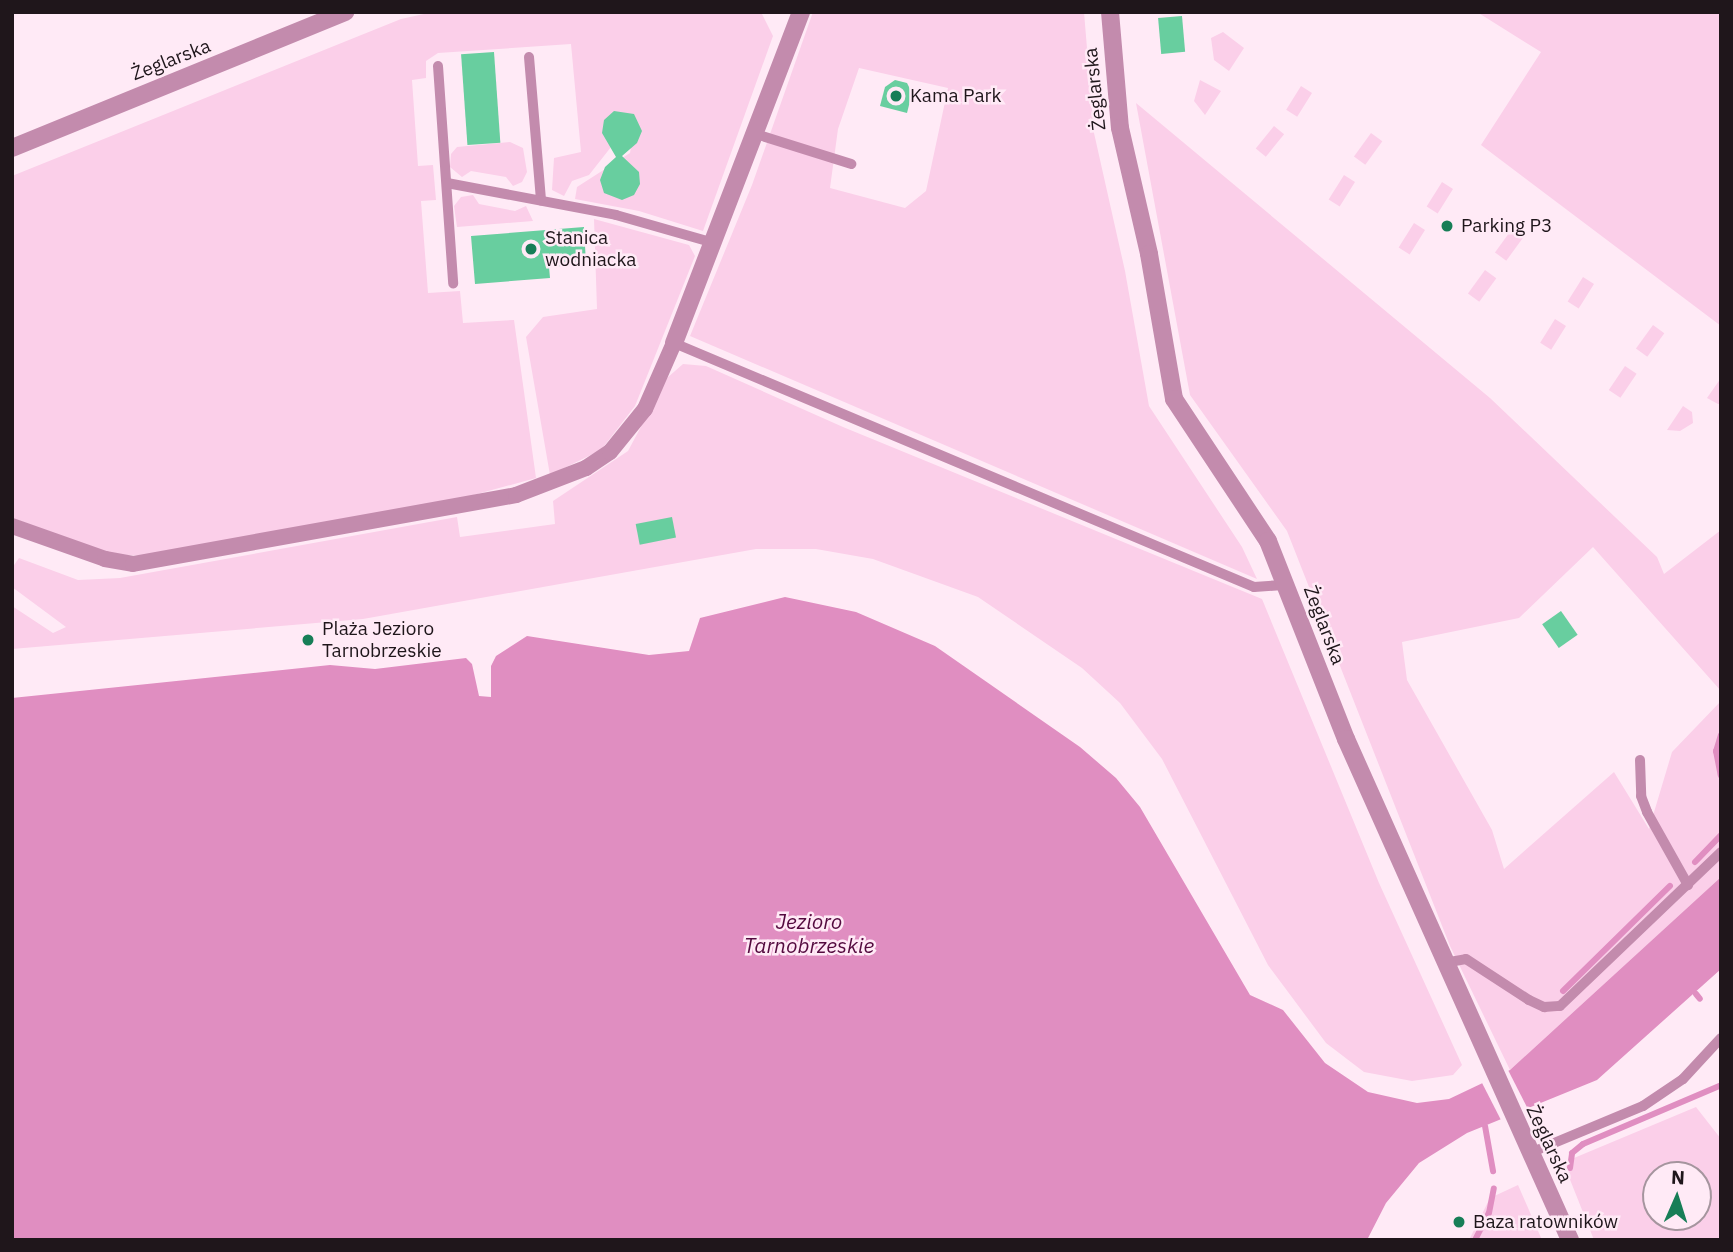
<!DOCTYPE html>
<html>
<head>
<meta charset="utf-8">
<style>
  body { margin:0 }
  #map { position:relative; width:1733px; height:1252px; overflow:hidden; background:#ffeaf6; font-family:"IBM Plex Sans",sans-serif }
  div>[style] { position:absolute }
  .green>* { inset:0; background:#fbcfe9; transform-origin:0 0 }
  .water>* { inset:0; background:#e08ec1 }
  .pier>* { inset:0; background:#ffeaf6; transform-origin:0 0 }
  .stream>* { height:6px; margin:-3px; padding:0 3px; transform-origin:3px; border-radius:3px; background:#e08ec1 }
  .building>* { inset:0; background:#68ce9f; transform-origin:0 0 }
  .service>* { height:10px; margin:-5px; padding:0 5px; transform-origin:5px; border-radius:5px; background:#c38bad }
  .pedestrian>* { height:16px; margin:-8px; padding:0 8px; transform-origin:8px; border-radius:8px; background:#c38bad }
  .minor>* { height:18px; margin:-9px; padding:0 9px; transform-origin:9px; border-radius:9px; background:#c38bad }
  .dots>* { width:19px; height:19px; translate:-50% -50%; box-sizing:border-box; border:4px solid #ffeaf6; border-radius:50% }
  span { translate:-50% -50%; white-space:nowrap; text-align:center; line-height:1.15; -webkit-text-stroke:5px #ffeaf6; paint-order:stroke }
  .street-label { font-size:19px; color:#1f161b }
  .poi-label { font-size:19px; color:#1f161b }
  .left { translate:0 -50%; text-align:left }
  .water-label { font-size:21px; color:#540a3f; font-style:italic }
  .frame { position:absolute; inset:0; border:14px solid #1f161b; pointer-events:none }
  .north { position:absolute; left:1642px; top:1161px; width:70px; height:70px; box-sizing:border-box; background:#ffeaf6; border:2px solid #a5959e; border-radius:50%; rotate:3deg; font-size:19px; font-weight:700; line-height:28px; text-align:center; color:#1f161b }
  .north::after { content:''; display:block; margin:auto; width:24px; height:32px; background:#177e57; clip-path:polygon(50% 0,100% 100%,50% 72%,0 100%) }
</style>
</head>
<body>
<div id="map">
  <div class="green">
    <i style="clip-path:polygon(433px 12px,761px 12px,773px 36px,703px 231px,639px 211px,575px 199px,577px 187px,630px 153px,631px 147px,611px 147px,589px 175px,572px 181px,564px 196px,552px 190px,554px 158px,581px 152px,571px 44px,438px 53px,426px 61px,426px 78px,412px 80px,418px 166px,433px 165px,436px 200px,421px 201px,428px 293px,460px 291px,463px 323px,514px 320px,536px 478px,448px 502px,143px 556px,112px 554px,12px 518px,12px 176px,401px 19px)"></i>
    <i style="clip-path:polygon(evenodd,813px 12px,1084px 12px,1094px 133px,1125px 271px,1149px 406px,1242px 547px,1257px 579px,690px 336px,752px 185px,813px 12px,859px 68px,948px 88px,926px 191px,905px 208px,830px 188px,838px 129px,859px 68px)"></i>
    <i style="clip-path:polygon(1477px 12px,1721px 12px,1721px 326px,1481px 145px,1541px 52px)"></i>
    <i style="clip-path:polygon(1223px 32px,1244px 48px,1229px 71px,1214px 60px,1211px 38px)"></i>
    <i style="clip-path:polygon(1200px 80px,1221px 91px,1205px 115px,1194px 101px)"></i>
    <i style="left:1301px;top:86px;width:13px;height:28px;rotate:32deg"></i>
    <i style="clip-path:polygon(1136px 103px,1490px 398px,1657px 557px,1664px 574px,1721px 530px,1721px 691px,1593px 547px,1519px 618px,1402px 642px,1407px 680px,1492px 830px,1504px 869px,1614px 772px,1649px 829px,1672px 752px,1721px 701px,1721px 877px,1510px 1070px,1450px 946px,1287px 531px,1190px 395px)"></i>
    <i style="left:1274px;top:126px;width:13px;height:29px;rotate:39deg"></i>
    <i style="left:1371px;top:133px;width:14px;height:29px;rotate:36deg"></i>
    <i style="clip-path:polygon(510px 142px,523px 148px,527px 172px,522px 182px,513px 186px,506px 177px,471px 171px,462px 177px,450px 167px,451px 154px,457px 147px)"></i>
    <i style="left:1344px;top:175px;width:13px;height:29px;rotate:32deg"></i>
    <i style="left:1442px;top:182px;width:13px;height:29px;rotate:32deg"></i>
    <i style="clip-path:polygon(473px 195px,479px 204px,515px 211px,526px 206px,533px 221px,457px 227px,454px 206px,461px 197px)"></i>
    <i style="clip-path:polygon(594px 219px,689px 245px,695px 256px,635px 406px,601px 450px,550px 475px,526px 337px,543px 317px,597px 309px)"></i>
    <i style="left:1414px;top:223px;width:13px;height:29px;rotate:32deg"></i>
    <i style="left:1512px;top:229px;width:14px;height:29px;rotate:36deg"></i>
    <i style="left:1485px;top:270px;width:14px;height:29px;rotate:36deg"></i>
    <i style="left:1583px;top:277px;width:13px;height:29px;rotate:32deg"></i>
    <i style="left:1555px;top:319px;width:13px;height:28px;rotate:32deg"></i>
    <i style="left:1653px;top:325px;width:14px;height:29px;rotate:36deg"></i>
    <i style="clip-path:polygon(683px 364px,706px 366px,843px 427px,1262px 599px,1379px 883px,1462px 1065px,1453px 1075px,1412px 1081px,1364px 1072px,1326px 1043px,1268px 965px,1162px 759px,1120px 703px,1082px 668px,978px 597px,873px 559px,816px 549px,756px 549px,363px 619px,12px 649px,12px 606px,53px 633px,66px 627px,12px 587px,12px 568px,19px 558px,78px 580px,120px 578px,457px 517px,460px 537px,555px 524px,553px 501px,628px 451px,667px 378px)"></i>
    <i style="left:1625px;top:366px;width:14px;height:29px;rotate:34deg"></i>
    <i style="clip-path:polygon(1721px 378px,1721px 404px,1718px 404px,1707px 398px)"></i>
    <i style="clip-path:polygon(1683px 406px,1692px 412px,1693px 423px,1680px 431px,1667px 430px)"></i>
    <i style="clip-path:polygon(evenodd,1696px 1107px,1721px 1139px,1721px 1240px,1594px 1240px,1565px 1167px,1574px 1158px,1696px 1107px,1656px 1175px,1698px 1175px,1698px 1217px,1656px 1217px,1656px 1175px)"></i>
    <i style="clip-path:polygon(1518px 1185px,1542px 1240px,1469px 1240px,1490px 1198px)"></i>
  </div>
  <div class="water">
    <i style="clip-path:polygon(785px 597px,856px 612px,935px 646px,1080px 747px,1116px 778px,1140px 807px,1250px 995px,1283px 1010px,1325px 1063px,1368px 1092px,1417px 1103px,1449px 1099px,1510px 1070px,1721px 877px,1721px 969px,1597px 1080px,1467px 1133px,1419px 1163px,1386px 1203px,1367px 1240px,12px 1240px,12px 698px,330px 665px,375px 669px,466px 658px,472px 664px,479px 696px,491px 697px,491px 666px,496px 656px,527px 636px,649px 655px,689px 651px,700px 618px)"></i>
  </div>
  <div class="pier">
    <i style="left:1507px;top:1068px;width:49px;height:29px;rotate:63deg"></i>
  </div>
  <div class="stream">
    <i style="left:1721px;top:735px;width:17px;rotate:107deg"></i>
    <i style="left:1716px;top:751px;width:25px;rotate:79deg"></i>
    <i style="left:1695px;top:862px;width:37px;rotate:-46deg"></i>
    <i style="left:1563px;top:991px;width:150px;rotate:-44.5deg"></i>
    <i style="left:1696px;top:994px;width:6px;rotate:51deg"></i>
    <i style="left:1485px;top:1126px;width:46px;rotate:79.9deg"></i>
    <i style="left:1570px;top:1168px;width:15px;rotate:-82deg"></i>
    <i style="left:1572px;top:1153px;width:14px;rotate:-39deg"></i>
    <i style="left:1583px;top:1144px;width:150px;rotate:-23.1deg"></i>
    <i style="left:1475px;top:1240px;width:30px;rotate:-63deg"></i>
    <i style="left:1489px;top:1213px;width:25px;rotate:-79deg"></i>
  </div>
  <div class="building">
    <i style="left:1182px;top:16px;width:36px;height:24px;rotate:85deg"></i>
    <i style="left:494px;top:52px;width:91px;height:33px;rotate:86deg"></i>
    <i style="clip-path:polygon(895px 80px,907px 83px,912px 93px,907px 113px,880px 106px,885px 87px)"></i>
    <i style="clip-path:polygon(614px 111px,634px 114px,642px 131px,637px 143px,622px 156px,639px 172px,640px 184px,634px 195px,622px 200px,604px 193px,600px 180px,605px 167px,616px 157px,602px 133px,604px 120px)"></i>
    <i style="clip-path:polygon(584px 227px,586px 264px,549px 267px,550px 278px,475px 284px,471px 236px)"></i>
    <i style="left:672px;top:517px;width:21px;height:37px;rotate:79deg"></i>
    <i style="left:1561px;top:611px;width:29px;height:23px;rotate:55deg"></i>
  </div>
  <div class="service">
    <i style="left:529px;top:57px;width:144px;rotate:85.2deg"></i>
    <i style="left:438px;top:66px;width:218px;rotate:86deg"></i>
    <i style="left:756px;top:134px;width:100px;rotate:17.5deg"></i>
    <i style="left:447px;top:183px;width:172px;rotate:10.7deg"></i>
    <i style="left:616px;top:215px;width:102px;rotate:15.9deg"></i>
    <i style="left:674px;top:343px;width:629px;rotate:22.82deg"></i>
    <i style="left:1254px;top:587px;width:32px;rotate:-4deg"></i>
    <i style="left:1640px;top:760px;width:36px;rotate:88deg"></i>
    <i style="left:1641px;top:796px;width:17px;rotate:69deg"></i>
    <i style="left:1647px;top:812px;width:84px;rotate:60.7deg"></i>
    <i style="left:1444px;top:963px;width:22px;rotate:-10deg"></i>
    <i style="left:1466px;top:959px;width:75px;rotate:33.1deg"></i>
    <i style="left:1529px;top:1000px;width:17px;rotate:25deg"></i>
    <i style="left:1544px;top:1007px;width:16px;rotate:-4deg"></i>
    <i style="left:1560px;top:1006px;width:223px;rotate:-43.7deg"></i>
    <i style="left:1530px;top:1153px;width:122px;rotate:-22.6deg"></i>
    <i style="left:1643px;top:1106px;width:48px;rotate:-34deg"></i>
    <i style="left:1683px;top:1079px;width:56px;rotate:-47.2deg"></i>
  </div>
  <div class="pedestrian">
    <i style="left:12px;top:526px;width:99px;rotate:19.5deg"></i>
    <i style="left:105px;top:559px;width:28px;rotate:10deg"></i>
    <i style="left:133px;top:564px;width:389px;rotate:-10.2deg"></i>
    <i style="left:516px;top:495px;width:75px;rotate:-21.1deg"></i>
    <i style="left:586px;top:468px;width:29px;rotate:-34deg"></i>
    <i style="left:610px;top:452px;width:55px;rotate:-50.9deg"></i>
    <i style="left:645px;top:409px;width:72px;rotate:-66.3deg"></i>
  </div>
  <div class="minor">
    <i style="left:1110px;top:12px;width:116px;rotate:85.1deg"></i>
    <i style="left:1120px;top:128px;width:129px;rotate:77deg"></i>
    <i style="left:1149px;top:254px;width:147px;rotate:80.2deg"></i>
    <i style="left:1174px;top:399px;width:170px;rotate:56.5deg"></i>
    <i style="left:1268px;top:541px;width:213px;rotate:68.5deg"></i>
    <i style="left:1346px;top:739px;width:549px;rotate:65.91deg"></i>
    <i style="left:12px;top:148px;width:360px;rotate:-22.2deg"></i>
    <i style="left:674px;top:343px;width:355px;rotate:-69deg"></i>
  </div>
  <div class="dots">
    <i style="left:896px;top:96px;background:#177e57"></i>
    <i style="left:1447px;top:226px;background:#177e57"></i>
    <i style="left:531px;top:249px;background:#177e57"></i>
    <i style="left:308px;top:640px;background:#177e57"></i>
    <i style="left:1459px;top:1222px;background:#177e57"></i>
  </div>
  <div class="street-label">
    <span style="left:171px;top:60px;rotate:-21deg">Żeglarska</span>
    <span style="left:1095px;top:89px;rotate:-96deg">Żeglarska</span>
    <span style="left:1324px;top:625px;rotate:69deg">Żeglarska</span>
    <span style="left:1549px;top:1144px;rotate:65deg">Żeglarska</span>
  </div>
  <div class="poi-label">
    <span class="left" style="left:910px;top:96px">Kama Park</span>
    <span class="left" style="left:1461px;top:226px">Parking P3</span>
    <span class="left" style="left:545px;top:249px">Stanica<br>wodniacka</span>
    <span class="left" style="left:322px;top:640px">Plaża Jezioro<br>Tarnobrzeskie</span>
    <span class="left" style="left:1473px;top:1222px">Baza ratowników</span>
  </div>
  <div class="water-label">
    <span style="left:809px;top:933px">Jezioro<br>Tarnobrzeskie</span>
  </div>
  <div class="frame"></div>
  <div class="north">N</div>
</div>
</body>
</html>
